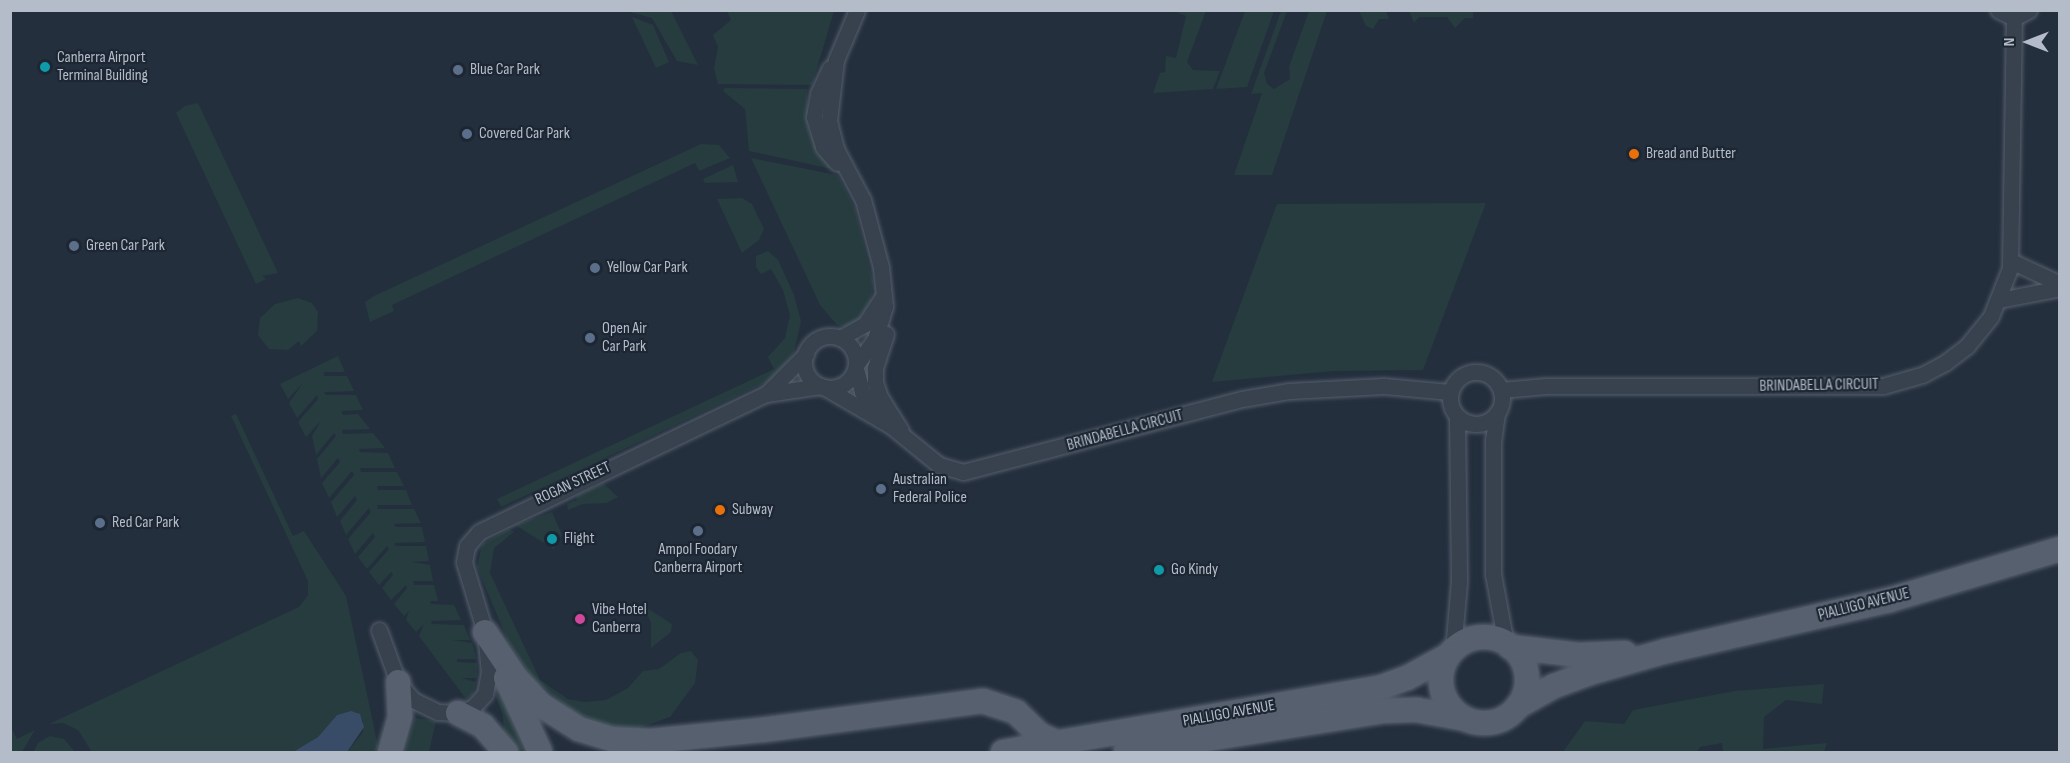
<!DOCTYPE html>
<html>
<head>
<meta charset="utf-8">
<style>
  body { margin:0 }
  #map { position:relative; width:2070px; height:763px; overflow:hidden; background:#242f3e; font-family:"Sofia Sans Condensed",sans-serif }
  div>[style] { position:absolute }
  .green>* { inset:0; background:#263c3f }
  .water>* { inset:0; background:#394c67 }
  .roads { filter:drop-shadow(0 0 2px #565f6c) drop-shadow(0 0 2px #565f6c) }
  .minor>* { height:15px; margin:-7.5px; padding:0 7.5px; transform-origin:7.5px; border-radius:7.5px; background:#38414e }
  .minor>.ring { margin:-7.5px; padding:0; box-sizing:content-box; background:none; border:15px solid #38414e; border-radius:50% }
  .primary>* { height:24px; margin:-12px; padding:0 12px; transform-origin:12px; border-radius:12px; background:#56606e }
  .primary>.ring { margin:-12px; padding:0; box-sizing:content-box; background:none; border:24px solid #56606e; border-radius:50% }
  .dots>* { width:16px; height:16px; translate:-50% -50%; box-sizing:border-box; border:3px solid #1d2633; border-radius:50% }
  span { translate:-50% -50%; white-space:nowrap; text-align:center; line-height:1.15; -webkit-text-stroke:4.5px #1d2633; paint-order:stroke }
  .poi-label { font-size:16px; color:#b4bcc9 }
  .left { translate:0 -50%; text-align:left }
  .street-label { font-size:16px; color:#b4bcc9 }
  .frame { position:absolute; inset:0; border:12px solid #b4bcc9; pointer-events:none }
  .north { position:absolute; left:1998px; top:12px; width:60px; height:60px; -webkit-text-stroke:4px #1d2633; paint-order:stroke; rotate:270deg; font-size:16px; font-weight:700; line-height:24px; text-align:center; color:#b4bcc9 }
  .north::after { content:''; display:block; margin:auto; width:21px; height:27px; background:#b4bcc9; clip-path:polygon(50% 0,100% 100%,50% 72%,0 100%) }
</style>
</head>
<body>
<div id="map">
  <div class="green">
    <i style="clip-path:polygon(1482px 10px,1473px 12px,1473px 18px,1465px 18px,1455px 28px,1447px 17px,1419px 17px,1414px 23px,1409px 11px)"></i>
    <i style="clip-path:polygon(626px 11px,671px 11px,698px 65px,677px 61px,652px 18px)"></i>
    <i style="clip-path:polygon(727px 11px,834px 11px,812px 85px,718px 84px,714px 68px,718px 47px,713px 35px,731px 20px)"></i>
    <i style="clip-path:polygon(1174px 11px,1206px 11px,1187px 62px,1193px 70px,1220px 71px,1213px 89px,1153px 93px,1160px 73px,1165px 72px,1166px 56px,1176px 58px,1186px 16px)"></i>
    <i style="clip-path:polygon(1245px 11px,1274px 11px,1247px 87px,1216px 89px)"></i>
    <i style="clip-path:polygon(1281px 11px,1287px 11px,1264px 73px,1267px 84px,1274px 89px,1290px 79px,1289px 67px,1309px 11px,1327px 11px,1272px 175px,1234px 175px,1262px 93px,1251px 94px)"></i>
    <i style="clip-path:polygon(1359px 11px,1386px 11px,1389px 19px,1379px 19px,1373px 29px,1366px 26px)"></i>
    <i style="clip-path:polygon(632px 17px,653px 25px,669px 62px,656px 68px)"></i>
    <i style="clip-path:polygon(725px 88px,807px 89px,809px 131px,832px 169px,749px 151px,745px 109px,723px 91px)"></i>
    <i style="clip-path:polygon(198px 103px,278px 273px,262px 276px,266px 279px,256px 284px,176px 113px,185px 106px)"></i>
    <i style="clip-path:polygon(701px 144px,719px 145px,730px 158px,699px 171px,695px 163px,392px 305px,394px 311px,370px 322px,365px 302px,374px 296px)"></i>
    <i style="clip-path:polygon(751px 158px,837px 175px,841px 181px,855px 209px,873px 282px,871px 301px,857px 321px,845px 327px,837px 325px,820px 305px)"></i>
    <i style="clip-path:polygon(733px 165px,738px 182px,705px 183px,703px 179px)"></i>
    <i style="clip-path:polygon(742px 198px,752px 204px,764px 229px,759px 240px,742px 253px,717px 199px)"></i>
    <i style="clip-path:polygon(1486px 203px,1423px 370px,1332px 371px,1212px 382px,1277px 204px)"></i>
    <i style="clip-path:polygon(768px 251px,778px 260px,794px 295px,801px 321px,794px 353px,771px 380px,501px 507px,497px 499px,774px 369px,768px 357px,785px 338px,790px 315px,783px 290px,771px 269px,761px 274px,756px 267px,756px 256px)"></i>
    <i style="clip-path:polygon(298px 298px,312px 303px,318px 312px,317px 331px,301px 346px,299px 341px,288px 350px,269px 349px,258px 335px,260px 318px,275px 304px)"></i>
    <i style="clip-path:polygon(338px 356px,345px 372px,324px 372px,324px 376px,347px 376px,354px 391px,324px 392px,326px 395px,356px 395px,363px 410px,341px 411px,343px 415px,358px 414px,370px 429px,342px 430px,343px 434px,373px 433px,385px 448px,359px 449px,360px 452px,388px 453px,395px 468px,360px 468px,361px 472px,397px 472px,404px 486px,377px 486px,378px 490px,406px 490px,412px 505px,377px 505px,378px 509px,414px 509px,421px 523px,394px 524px,396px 527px,422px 527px,425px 542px,394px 543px,396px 546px,426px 546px,429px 561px,412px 562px,430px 565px,433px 581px,413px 581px,414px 585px,434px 585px,438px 601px,430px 601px,431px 604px,454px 605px,461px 620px,431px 621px,432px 624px,464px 625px,470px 640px,452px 640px,472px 643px,474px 649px,476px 659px,457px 659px,457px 662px,477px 663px,477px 678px,461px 678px,476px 682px,473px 694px,466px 699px,419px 636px,424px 624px,416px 632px,406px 620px,409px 611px,404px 616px,394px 604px,407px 588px,406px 585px,391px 600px,382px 588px,393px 575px,391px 572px,379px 585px,369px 572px,389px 549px,387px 546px,367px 569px,358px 557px,375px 537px,373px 533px,355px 554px,348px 539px,371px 512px,369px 508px,346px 535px,340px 521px,357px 500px,355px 496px,337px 517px,331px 502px,354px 475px,352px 471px,329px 498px,322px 483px,340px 462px,338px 458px,321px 478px,317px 459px,336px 436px,334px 433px,316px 455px,312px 436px,321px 421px,306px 437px,298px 422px,318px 399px,317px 395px,297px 418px,289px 403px,303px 383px,288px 399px,280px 384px)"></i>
    <i style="clip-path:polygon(236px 414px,293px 536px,304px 531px,346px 596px,378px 746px,375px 752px,347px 752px,363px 732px,363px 721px,356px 712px,337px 715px,318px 737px,293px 752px,92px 752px,78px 730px,63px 723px,49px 724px,299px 607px,308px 595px,308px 581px,231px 416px)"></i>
    <i style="clip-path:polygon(603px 483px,618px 497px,607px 503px,583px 504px,568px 510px,567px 504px,577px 500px,576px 496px)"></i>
    <i style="clip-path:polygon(552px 512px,562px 535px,554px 549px,515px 525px)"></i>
    <i style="clip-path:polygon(509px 529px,514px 532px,494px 548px,490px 573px,540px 680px,568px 699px,585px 702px,606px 700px,628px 688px,643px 671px,659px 669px,681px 653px,691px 651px,698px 660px,695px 683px,670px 717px,637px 729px,611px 726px,575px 713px,534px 680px,509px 644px,477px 567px,482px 544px)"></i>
    <i style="clip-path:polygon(642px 605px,672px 624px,671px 632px,651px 648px,651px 622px)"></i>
    <i style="clip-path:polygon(1824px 684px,1822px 704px,1786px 700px,1764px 717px,1763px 749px,1827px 743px,1824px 752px,1723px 752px,1722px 743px,1700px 747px,1697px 752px,1563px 752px,1585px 721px,1624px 724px,1633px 710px,1735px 691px)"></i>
    <i style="clip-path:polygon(494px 693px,501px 697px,525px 752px,514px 752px,504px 737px,503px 715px)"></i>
    <i style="clip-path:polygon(415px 718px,436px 721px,429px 752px,405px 752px)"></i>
    <i style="clip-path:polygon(11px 727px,17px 739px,35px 730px,22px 752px,11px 752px)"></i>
    <i style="clip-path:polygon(50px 736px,64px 739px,75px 752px,33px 752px,38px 743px)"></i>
  </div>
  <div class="water">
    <i style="clip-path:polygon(351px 711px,360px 714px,364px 727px,347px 752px,293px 752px,318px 737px,337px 715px)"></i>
  </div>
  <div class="roads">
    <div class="minor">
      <i style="left:1998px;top:10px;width:18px;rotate:27deg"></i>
      <i style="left:2014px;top:18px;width:17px;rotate:-28deg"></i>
      <i style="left:830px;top:68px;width:29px;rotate:115deg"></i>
      <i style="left:818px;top:94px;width:23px;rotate:100deg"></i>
      <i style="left:814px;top:117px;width:31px;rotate:73deg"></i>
      <i style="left:823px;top:147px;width:21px;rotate:49deg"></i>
      <i style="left:2011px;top:261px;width:54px;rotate:25.1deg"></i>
      <i style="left:1999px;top:300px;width:62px;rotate:-11.1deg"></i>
      <i style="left:886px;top:334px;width:36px;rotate:108deg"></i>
      <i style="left:875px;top:368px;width:14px;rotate:90deg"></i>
      <i style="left:875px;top:382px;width:16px;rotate:72deg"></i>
      <i style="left:880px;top:397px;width:39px;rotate:58deg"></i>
      <i class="ring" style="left:804px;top:336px;width:37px;height:37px"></i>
      <i style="left:840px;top:338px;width:29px;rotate:-29deg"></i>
      <i style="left:865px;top:324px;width:31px;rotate:-57deg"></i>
      <i style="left:856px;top:365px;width:32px;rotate:-54deg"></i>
      <i style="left:875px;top:339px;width:34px;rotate:-73deg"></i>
      <i style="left:885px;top:306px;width:39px;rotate:-96deg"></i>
      <i style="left:881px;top:267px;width:69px;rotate:-105deg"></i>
      <i style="left:863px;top:200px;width:58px;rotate:-117.9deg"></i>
      <i style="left:836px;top:149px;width:29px;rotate:-104deg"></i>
      <i style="left:829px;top:121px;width:61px;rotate:-83.5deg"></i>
      <i style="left:836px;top:60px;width:54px;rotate:-67.2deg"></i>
      <i style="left:856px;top:369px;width:24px;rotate:75deg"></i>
      <i style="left:862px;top:392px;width:30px;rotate:50deg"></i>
      <i class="ring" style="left:1450px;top:372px;width:37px;height:37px"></i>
      <i style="left:824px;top:387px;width:78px;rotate:30.2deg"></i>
      <i style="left:891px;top:426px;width:62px;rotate:39.1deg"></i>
      <i style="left:939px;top:465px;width:25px;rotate:16deg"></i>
      <i style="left:963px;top:472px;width:288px;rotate:-14.7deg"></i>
      <i style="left:1242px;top:399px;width:48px;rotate:-9.7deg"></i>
      <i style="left:1289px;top:391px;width:95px;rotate:-3deg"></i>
      <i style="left:1384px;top:386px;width:66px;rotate:5.2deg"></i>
      <i style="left:1501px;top:390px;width:45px;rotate:-5.1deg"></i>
      <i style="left:1546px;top:386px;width:337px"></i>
      <i style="left:1883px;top:386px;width:41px;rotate:-15.8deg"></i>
      <i style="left:1922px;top:375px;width:27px;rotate:-28deg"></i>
      <i style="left:1946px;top:362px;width:26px;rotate:-37deg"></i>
      <i style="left:1967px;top:346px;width:38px;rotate:-51deg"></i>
      <i style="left:1991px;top:316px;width:52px;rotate:-68.4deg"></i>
      <i style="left:2010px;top:268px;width:250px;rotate:-89.1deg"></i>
      <i style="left:766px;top:394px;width:57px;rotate:-45deg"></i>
      <i style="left:1497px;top:413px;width:27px;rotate:98deg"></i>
      <i style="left:1493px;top:440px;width:134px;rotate:90deg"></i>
      <i style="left:1493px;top:574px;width:71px;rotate:79.5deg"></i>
      <i style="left:379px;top:630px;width:55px;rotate:69.9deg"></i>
      <i style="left:398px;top:682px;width:23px;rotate:50deg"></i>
      <i style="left:413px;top:700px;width:28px;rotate:26deg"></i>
      <i style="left:438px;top:712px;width:20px;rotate:3deg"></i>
      <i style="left:458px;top:713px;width:15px;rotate:-20deg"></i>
      <i style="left:472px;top:708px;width:19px;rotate:-47deg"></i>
      <i style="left:485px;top:694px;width:22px;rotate:-80deg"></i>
      <i style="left:489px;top:672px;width:40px;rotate:-95.7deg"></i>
      <i style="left:485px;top:632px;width:73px;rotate:-106.7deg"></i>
      <i style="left:464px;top:562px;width:16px;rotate:-79deg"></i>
      <i style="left:467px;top:546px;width:18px;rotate:-49deg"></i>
      <i style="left:479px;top:532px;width:318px;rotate:-25.7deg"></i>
      <i style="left:766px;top:394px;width:55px;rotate:-8.4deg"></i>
      <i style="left:1453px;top:651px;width:70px;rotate:-85.1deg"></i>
      <i style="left:1459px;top:581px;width:165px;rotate:-90.7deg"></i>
    </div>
    <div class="primary">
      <i style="left:485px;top:632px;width:55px;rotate:56deg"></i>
      <i style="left:516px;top:678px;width:37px;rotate:47deg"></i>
      <i style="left:541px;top:705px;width:45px;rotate:32.3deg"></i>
      <i style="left:579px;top:729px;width:34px;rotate:17deg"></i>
      <i style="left:611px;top:739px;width:40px;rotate:2.9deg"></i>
      <i style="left:651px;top:741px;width:112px;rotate:-5.7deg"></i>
      <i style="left:762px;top:730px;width:223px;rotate:-7.5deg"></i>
      <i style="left:983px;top:701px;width:35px;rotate:18deg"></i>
      <i style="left:1016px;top:712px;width:33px;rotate:44deg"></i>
      <i style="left:1040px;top:735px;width:20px;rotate:24deg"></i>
      <i class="ring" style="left:1441px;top:637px;width:62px;height:62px"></i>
      <i style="left:1510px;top:647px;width:69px;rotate:6.6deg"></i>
      <i style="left:1579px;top:655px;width:46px;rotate:-2.5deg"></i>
      <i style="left:506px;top:678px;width:81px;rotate:65.3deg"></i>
      <i style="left:1518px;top:706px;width:41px;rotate:-29.1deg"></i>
      <i style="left:1554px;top:686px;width:37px;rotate:-20deg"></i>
      <i style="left:1589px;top:673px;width:80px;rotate:-15.9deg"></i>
      <i style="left:1666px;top:651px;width:229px;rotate:-12.9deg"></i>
      <i style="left:1889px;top:600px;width:178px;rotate:-16.6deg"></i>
      <i style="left:458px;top:713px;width:28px;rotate:27deg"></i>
      <i style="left:483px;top:726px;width:35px;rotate:49deg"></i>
      <i style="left:390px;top:752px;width:37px;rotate:-74deg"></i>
      <i style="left:400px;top:716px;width:34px;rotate:-93deg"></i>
      <i style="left:1003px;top:752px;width:381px;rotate:-9.7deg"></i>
      <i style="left:1379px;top:688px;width:30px;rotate:-20deg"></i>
      <i style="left:1407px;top:678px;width:48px;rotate:-28.7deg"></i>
      <i style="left:1126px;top:752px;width:259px;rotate:-9.1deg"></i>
      <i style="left:1382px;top:711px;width:35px;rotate:-2deg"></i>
      <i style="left:1417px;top:710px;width:50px;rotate:10.4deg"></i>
    </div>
  </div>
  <div class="dots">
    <i style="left:45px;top:67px;background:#0f9aa8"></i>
    <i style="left:458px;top:70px;background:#5c6f8a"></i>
    <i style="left:467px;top:134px;background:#5c6f8a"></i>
    <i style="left:1634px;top:154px;background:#e8710a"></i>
    <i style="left:74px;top:246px;background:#5c6f8a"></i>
    <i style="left:595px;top:268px;background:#5c6f8a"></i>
    <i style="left:590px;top:338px;background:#5c6f8a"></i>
    <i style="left:881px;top:489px;background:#5c6f8a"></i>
    <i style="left:720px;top:510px;background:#e8710a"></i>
    <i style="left:100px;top:523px;background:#5c6f8a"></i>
    <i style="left:698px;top:531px;background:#5c6f8a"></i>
    <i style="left:552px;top:539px;background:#0f9aa8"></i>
    <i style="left:1159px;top:570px;background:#0f9aa8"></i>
    <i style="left:580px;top:619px;background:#d1479c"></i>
  </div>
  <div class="poi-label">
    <span class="left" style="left:57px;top:67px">Canberra Airport<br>Terminal Building</span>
    <span class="left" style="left:470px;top:70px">Blue Car Park</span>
    <span class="left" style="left:479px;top:134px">Covered Car Park</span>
    <span class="left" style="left:1646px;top:154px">Bread and Butter</span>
    <span class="left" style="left:86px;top:246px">Green Car Park</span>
    <span class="left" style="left:607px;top:268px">Yellow Car Park</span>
    <span class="left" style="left:602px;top:338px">Open Air<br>Car Park</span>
    <span class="left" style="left:893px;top:489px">Australian<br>Federal Police</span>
    <span class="left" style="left:732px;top:510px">Subway</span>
    <span class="left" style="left:112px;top:523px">Red Car Park</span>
    <span class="left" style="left:564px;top:539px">Flight</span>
    <span style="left:698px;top:559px">Ampol Foodary<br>Canberra Airport</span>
    <span class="left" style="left:1171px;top:570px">Go Kindy</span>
    <span class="left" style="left:592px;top:619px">Vibe Hotel<br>Canberra</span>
  </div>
  <div class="street-label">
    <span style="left:1819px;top:386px;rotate:-1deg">BRINDABELLA CIRCUIT</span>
    <span style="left:1125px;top:431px;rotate:-15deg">BRINDABELLA CIRCUIT</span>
    <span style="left:573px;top:484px;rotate:-25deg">ROGAN STREET</span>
    <span style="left:1864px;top:605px;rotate:-14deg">PIALLIGO AVENUE</span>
    <span style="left:1229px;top:714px;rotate:-10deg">PIALLIGO AVENUE</span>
  </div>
  <div class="frame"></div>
  <div class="north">N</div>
</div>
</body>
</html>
